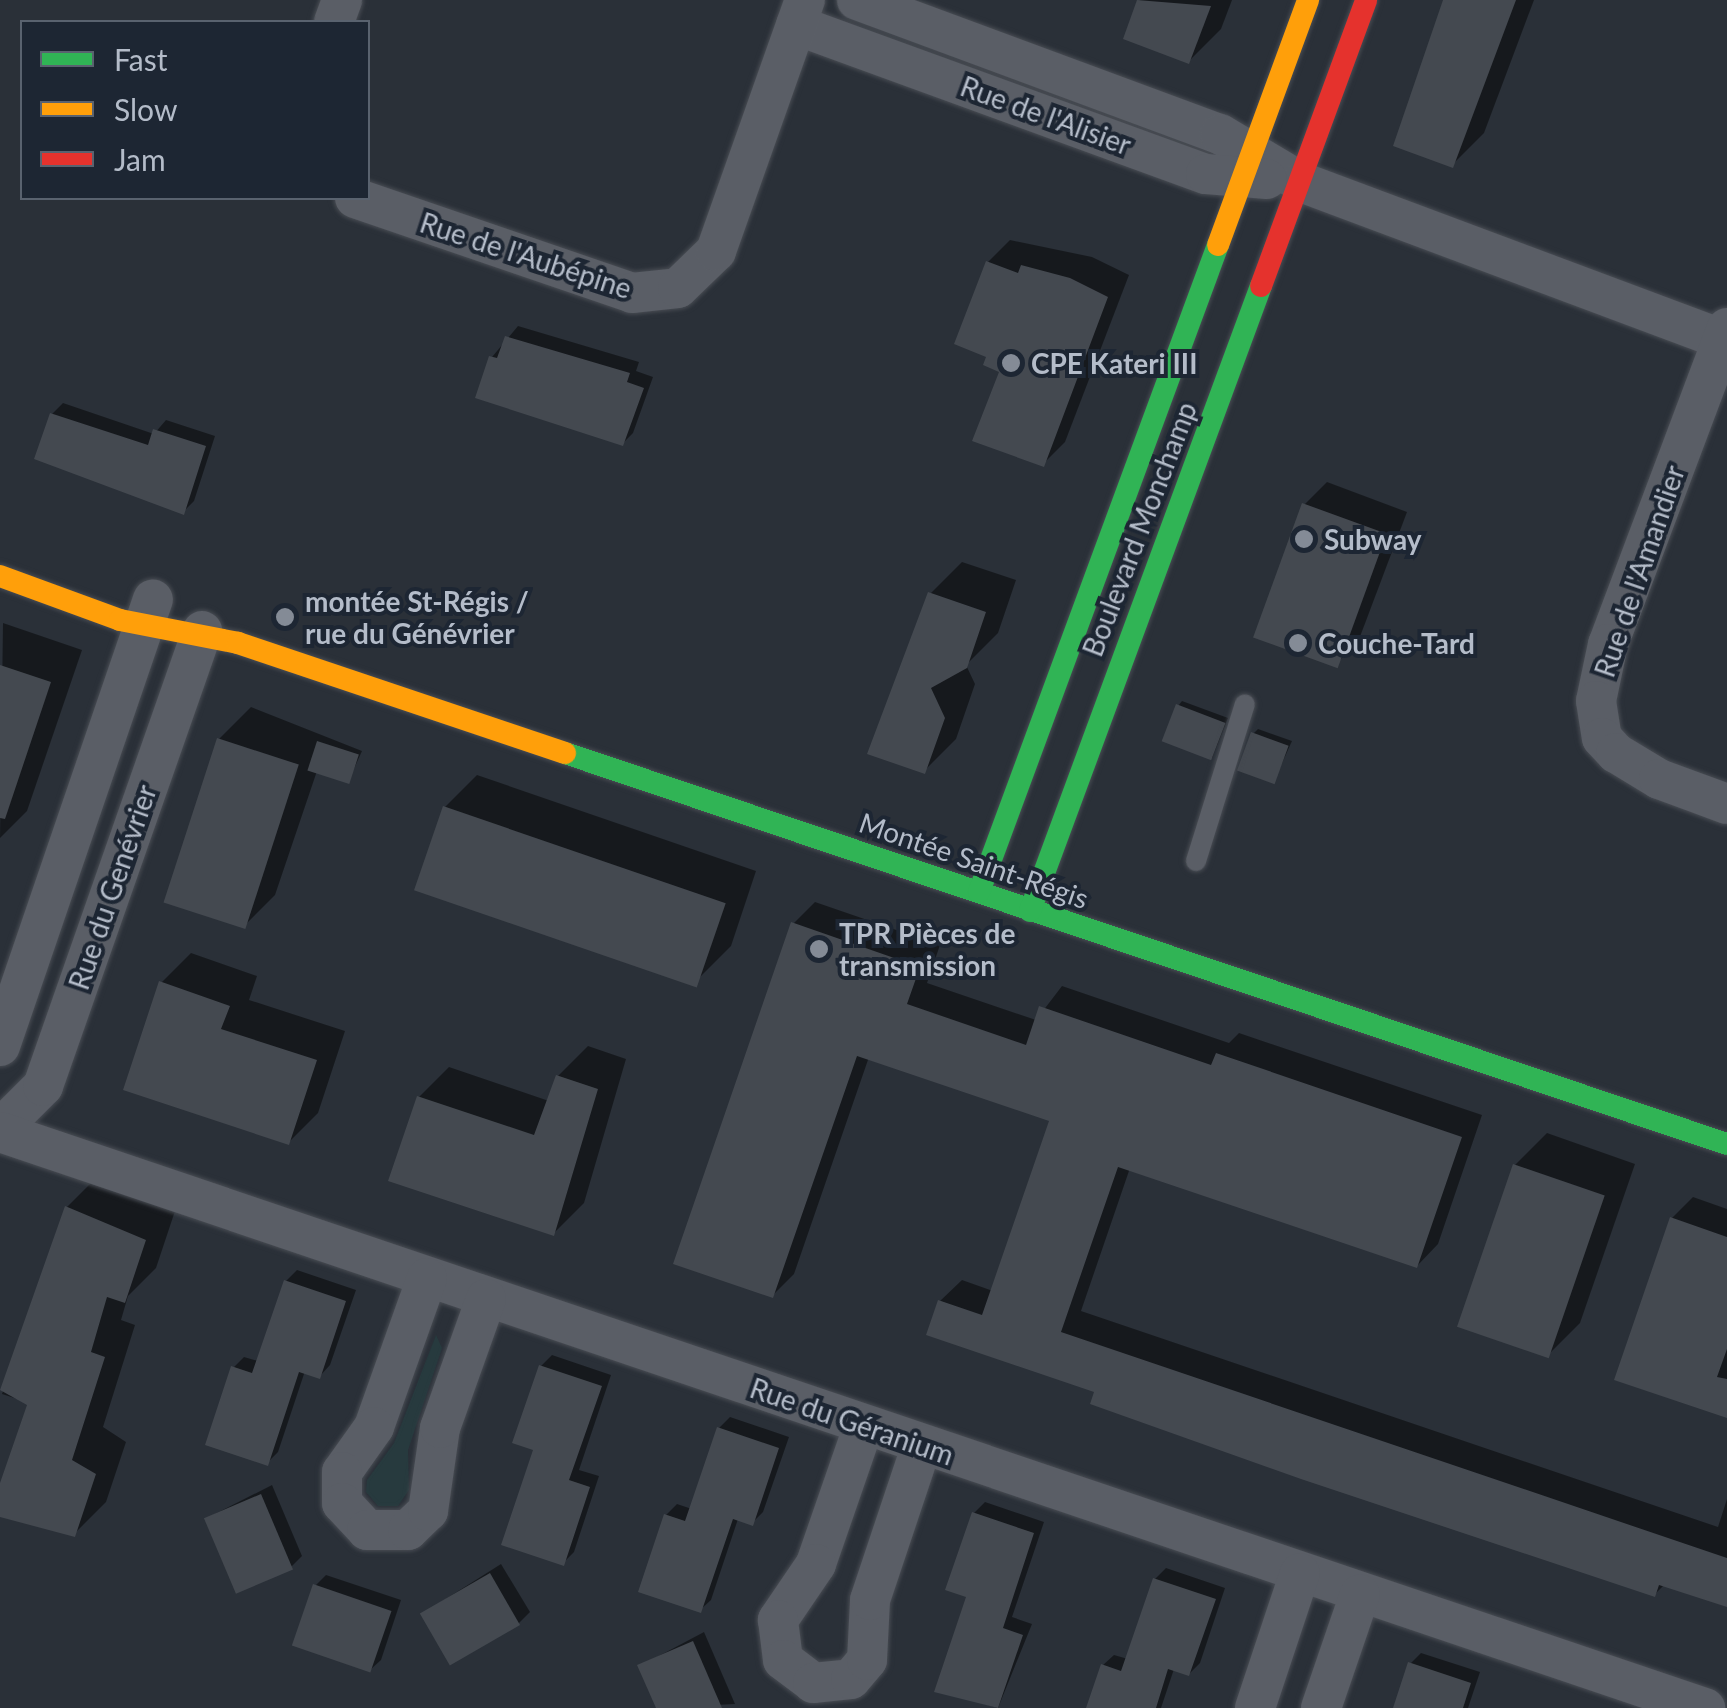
<!DOCTYPE html>
<html>
<head>
<meta charset="utf-8">
<style>
  body { margin:0 }
  #map { position:relative; width:1727px; height:1708px; overflow:hidden; background:#2a3038; font-family:Lato,sans-serif }
  div>[style] { position:absolute }
  .green>* { inset:0; background:#273a3e }
  .shadow>* { inset:0; background:#0007 }
  .building>* { inset:0; background:#444950; transform-origin:0 0 }
  .roads { filter:drop-shadow(0 0 2px #484c53) drop-shadow(0 0 2px #484c53) }
  .lane>* { height:20px; margin:-10px; padding:0 10px; transform-origin:10px; border-radius:10px; background:#5a5e66 }
  .street>* { height:40px; margin:-20px; padding:0 20px; transform-origin:20px; border-radius:20px; background:#5a5e66 }
  .fast>* { height:22px; margin:-11px; padding:0 11px; transform-origin:11px; border-radius:11px; background:#30b455 }
  .slow>* { height:22px; margin:-11px; padding:0 11px; transform-origin:11px; border-radius:11px; background:#ff9f0a }
  .jam>* { height:22px; margin:-11px; padding:0 11px; transform-origin:11px; border-radius:11px; background:#e5322d }
  .dots>* { width:28px; height:28px; translate:-50% -50%; box-sizing:border-box; border:5px solid #1d2633; border-radius:50% }
  span { translate:-50% -50%; white-space:nowrap; text-align:center; line-height:1.15; -webkit-text-stroke:8px #1d2633; paint-order:stroke }
  .street-label { font-size:28px; color:#b4bcc9 }
  .poi-label { font-size:28px; color:#b4bcc9; font-weight:700 }
  .left { translate:0 -50%; text-align:left }
  .legend { position:absolute; left:20px; top:20px; width:350px; height:180px; box-sizing:border-box; background:#1d2633; border:2px solid #59626f; margin:0; padding:12px 18px; list-style:none; font-size:30px; color:#b4bcc9 }
  .legend li { display:flex; align-items:center; gap:20px; height:50px }
  .legend b { width:50px; border:2px solid #59626f }
</style>
</head>
<body>
<div id="map">
  <div class="green">
    <i style="clip-path:polygon(436px 1335px,442px 1348px,408px 1450px,409px 1490px,398px 1506px,378px 1506px,366px 1492px,367px 1480px,394px 1443px)"></i>
  </div>
  <div class="shadow">
    <i style="clip-path:polygon(1140px 0,1232px 0,1221px 29px,1189px 61px,1126px 38px)"></i>
    <i style="clip-path:polygon(1447px 0,1534px 0,1484px 133px,1452px 165px)"></i>
    <i style="clip-path:polygon(1010px 240px,1092px 257px,1129px 275px,1065px 442px,1043px 464px,1002px 370px,988px 262px)"></i>
    <i style="clip-path:polygon(518px 326px,639px 362px,636px 371px,653px 377px,633px 433px,622px 444px,492px 357px)"></i>
    <i style="clip-path:polygon(63px 403px,154px 434px,166px 420px,215px 436px,194px 501px,183px 512px,52px 414px)"></i>
    <i style="clip-path:polygon(1327px 482px,1407px 512px,1358px 642px,1336px 664px,1304px 505px)"></i>
    <i style="clip-path:polygon(962px 562px,1016px 580px,998px 633px,966px 665px,975px 684px,956px 739px,924px 771px,930px 594px)"></i>
    <i style="clip-path:polygon(3px 623px,82px 650px,27px 811px,0 838px)"></i>
    <i style="clip-path:polygon(1182px 701px,1228px 718px,1212px 758px,1178px 706px)"></i>
    <i style="clip-path:polygon(251px 707px,362px 751px,348px 782px,317px 771px,275px 895px,243px 927px,219px 739px)"></i>
    <i style="clip-path:polygon(1258px 729px,1292px 741px,1274px 781px,1253px 734px)"></i>
    <i style="clip-path:polygon(477px 775px,756px 871px,731px 946px,699px 978px,445px 807px)"></i>
    <i style="clip-path:polygon(815px 902px,940px 945px,927px 983px,1036px 1020px,1062px 986px,1229px 1043px,1239px 1033px,1482px 1115px,1438px 1244px,1417px 1266px,1130px 1168px,1081px 1311px,1718px 1527px,1727px 1499px,1727px 1604px,1665px 1584px,1655px 1594px,940px 1301px,962px 1280px,993px 1291px,1052px 1119px,869px 1057px,794px 1274px,773px 1295px,793px 924px)"></i>
    <i style="clip-path:polygon(191px 953px,257px 976px,249px 1000px,345px 1031px,318px 1113px,288px 1143px,161px 983px)"></i>
    <i style="clip-path:polygon(588px 1046px,626px 1059px,584px 1203px,554px 1233px,419px 1097px,449px 1067px,549px 1101px,558px 1076px)"></i>
    <i style="clip-path:polygon(1547px 1133px,1635px 1164px,1580px 1323px,1548px 1355px,1515px 1165px)"></i>
    <i style="clip-path:polygon(99px 1175px,176px 1208px,156px 1268px,128px 1296px,121px 1320px,135px 1325px,103px 1427px,126px 1442px,106px 1502px,74px 1534px,0 1514px,0 1490px,30px 1403px,2px 1394px,67px 1207px)"></i>
    <i style="clip-path:polygon(1693px 1197px,1727px 1209px,1727px 1416px,1672px 1218px)"></i>
    <i style="clip-path:polygon(297px 1270px,356px 1290px,330px 1365px,320px 1376px,305px 1371px,278px 1452px,267px 1463px,234px 1367px,244px 1357px,258px 1361px,286px 1281px)"></i>
    <i style="clip-path:polygon(552px 1355px,611px 1375px,579px 1470px,599px 1476px,574px 1552px,563px 1563px,536px 1448px,541px 1366px)"></i>
    <i style="clip-path:polygon(730px 1417px,789px 1437px,763px 1512px,752px 1523px,738px 1519px,711px 1600px,700px 1610px,666px 1515px,677px 1504px,692px 1509px,719px 1428px)"></i>
    <i style="clip-path:polygon(272px 1485px,302px 1556px,291px 1567px,207px 1518px)"></i>
    <i style="clip-path:polygon(985px 1502px,1044px 1522px,1012px 1617px,1032px 1624px,998px 1708px,937px 1690px,969px 1596px,974px 1513px)"></i>
    <i style="clip-path:polygon(501px 1564px,530px 1612px,519px 1623px,422px 1614px)"></i>
    <i style="clip-path:polygon(1166px 1568px,1225px 1588px,1200px 1663px,1189px 1674px,1174px 1669px,1161px 1708px,1088px 1708px,1103px 1665px,1114px 1655px,1128px 1659px,1155px 1579px)"></i>
    <i style="clip-path:polygon(326px 1575px,401px 1600px,381px 1660px,370px 1670px,315px 1586px)"></i>
    <i style="clip-path:polygon(704px 1632px,735px 1704px,658px 1708px,640px 1666px)"></i>
    <i style="clip-path:polygon(1421px 1653px,1480px 1672px,1468px 1708px,1395px 1708px,1410px 1664px)"></i>
  </div>
  <div class="building">
    <i style="clip-path:polygon(1137px 0,1211px 6px,1189px 64px,1123px 39px)"></i>
    <i style="clip-path:polygon(1443px 0,1516px 0,1453px 168px,1393px 146px)"></i>
    <i style="clip-path:polygon(986px 261px,1018px 273px,1021px 265px,1070px 278px,1108px 297px,1044px 467px,972px 441px,999px 372px,983px 365px,986px 357px,954px 344px)"></i>
    <i style="clip-path:polygon(505px 336px,630px 373px,627px 382px,644px 388px,623px 446px,475px 398px,489px 356px,497px 358px)"></i>
    <i style="clip-path:polygon(50px 413px,148px 445px,153px 429px,206px 446px,184px 515px,34px 459px)"></i>
    <i style="left:1302px;top:503px;width:90px;height:143px;rotate:20deg"></i>
    <i style="clip-path:polygon(928px 592px,986px 612px,967px 668px,931px 688px,945px 718px,925px 774px,867px 754px)"></i>
    <i style="clip-path:polygon(0 665px,51px 682px,5px 819px,0 818px)"></i>
    <i style="left:1176px;top:704px;width:53px;height:40px;rotate:21deg"></i>
    <i style="left:1251px;top:732px;width:40px;height:41px;rotate:20deg"></i>
    <i style="left:217px;top:738px;width:86px;height:173px;rotate:18deg"></i>
    <i style="left:317px;top:741px;width:44px;height:31px;rotate:18deg"></i>
    <i style="left:443px;top:806px;width:299px;height:89px;rotate:19deg"></i>
    <i style="clip-path:polygon(791px 922px,920px 967px,907px 1004px,1026px 1045px,1039px 1006px,1211px 1065px,1216px 1053px,1462px 1137px,1417px 1268px,1118px 1167px,1061px 1332px,1727px 1558px,1727px 1607px,1659px 1585px,1655px 1597px,1301px 1479px,1090px 1404px,1094px 1392px,926px 1335px,938px 1300px,982px 1315px,1049px 1121px,857px 1056px,773px 1298px,673px 1264px)"></i>
    <i style="clip-path:polygon(159px 981px,230px 1006px,221px 1029px,317px 1060px,289px 1145px,123px 1090px)"></i>
    <i style="clip-path:polygon(556px 1075px,598px 1089px,554px 1236px,388px 1181px,417px 1096px,534px 1135px)"></i>
    <i style="left:1513px;top:1164px;width:97px;height:172px;rotate:19deg"></i>
    <i style="clip-path:polygon(65px 1206px,146px 1240px,125px 1303px,107px 1297px,91px 1352px,105px 1357px,72px 1460px,96px 1474px,75px 1537px,0 1517px,0 1483px,27px 1405px,0 1390px)"></i>
    <i style="clip-path:polygon(1670px 1217px,1727px 1237px,1727px 1349px,1717px 1377px,1727px 1379px,1727px 1418px,1614px 1380px)"></i>
    <i style="clip-path:polygon(284px 1280px,346px 1301px,320px 1379px,299px 1372px,268px 1466px,205px 1445px,231px 1366px,252px 1373px)"></i>
    <i style="clip-path:polygon(539px 1365px,602px 1386px,569px 1480px,590px 1487px,564px 1566px,501px 1545px,533px 1450px,512px 1443px)"></i>
    <i style="clip-path:polygon(717px 1427px,779px 1448px,753px 1526px,733px 1519px,701px 1613px,638px 1592px,664px 1514px,685px 1521px)"></i>
    <i style="left:261px;top:1494px;width:82px;height:62px;rotate:67deg"></i>
    <i style="clip-path:polygon(972px 1512px,1034px 1533px,1003px 1628px,1023px 1635px,998px 1708px,934px 1692px,966px 1597px,945px 1590px)"></i>
    <i style="left:490px;top:1573px;width:60px;height:81px;rotate:60deg"></i>
    <i style="clip-path:polygon(1153px 1578px,1216px 1599px,1189px 1676px,1168px 1669px,1156px 1708px,1086px 1708px,1101px 1664px,1121px 1671px)"></i>
    <i style="left:313px;top:1584px;width:83px;height:65px;rotate:19deg"></i>
    <i style="clip-path:polygon(693px 1641px,722px 1708px,656px 1708px,637px 1665px)"></i>
    <i style="clip-path:polygon(1408px 1662px,1471px 1683px,1463px 1708px,1393px 1708px)"></i>
  </div>
  <div class="roads">
    <div class="lane">
      <i style="left:1196px;top:861px;width:164px;rotate:-72.7deg"></i>
    </div>
    <div class="street">
      <i style="left:857px;top:0;width:387px;rotate:20.3deg"></i>
      <i style="left:1220px;top:134px;width:94px;rotate:30.7deg"></i>
      <i style="left:1301px;top:182px;width:455px;rotate:20.5deg"></i>
      <i style="left:334px;top:22px;width:23px;rotate:-70deg"></i>
      <i style="left:796px;top:25px;width:436px;rotate:20deg"></i>
      <i style="left:1206px;top:174px;width:61px;rotate:4.7deg"></i>
      <i style="left:355px;top:198px;width:293px;rotate:18.9deg"></i>
      <i style="left:632px;top:293px;width:46px;rotate:-6.2deg"></i>
      <i style="left:678px;top:288px;width:53px;rotate:-44.2deg"></i>
      <i style="left:716px;top:251px;width:266px;rotate:-70.5deg"></i>
      <i style="left:1727px;top:328px;width:338px;rotate:110.6deg"></i>
      <i style="left:1608px;top:644px;width:58px;rotate:101.9deg"></i>
      <i style="left:1596px;top:701px;width:37px;rotate:81deg"></i>
      <i style="left:1602px;top:738px;width:21px;rotate:47deg"></i>
      <i style="left:1616px;top:753px;width:50px;rotate:31.2deg"></i>
      <i style="left:1659px;top:779px;width:72px;rotate:20.2deg"></i>
      <i style="left:0;top:1046px;width:472px;rotate:-71.1deg"></i>
      <i style="left:0;top:1129px;width:61px;rotate:-45deg"></i>
      <i style="left:43px;top:1086px;width:482px;rotate:-70.7deg"></i>
      <i style="left:0;top:1132px;width:1800px;rotate:18.67deg"></i>
      <i style="left:427px;top:1278px;width:158px;rotate:109.6deg"></i>
      <i style="left:374px;top:1427px;width:55px;rotate:125.4deg"></i>
      <i style="left:342px;top:1472px;width:31px;rotate:90deg"></i>
      <i style="left:342px;top:1503px;width:37px;rotate:47deg"></i>
      <i style="left:367px;top:1530px;width:41px"></i>
      <i style="left:408px;top:1530px;width:28px;rotate:-44deg"></i>
      <i style="left:428px;top:1511px;width:84px;rotate:-81.8deg"></i>
      <i style="left:440px;top:1428px;width:137px;rotate:-70.4deg"></i>
      <i style="left:864px;top:1425px;width:147px;rotate:109.1deg"></i>
      <i style="left:816px;top:1564px;width:68px;rotate:124.2deg"></i>
      <i style="left:778px;top:1620px;width:40px;rotate:82.9deg"></i>
      <i style="left:783px;top:1660px;width:38px;rotate:37deg"></i>
      <i style="left:813px;top:1683px;width:38px;rotate:-6deg"></i>
      <i style="left:851px;top:1679px;width:25px;rotate:-50deg"></i>
      <i style="left:867px;top:1660px;width:60px;rotate:-87.1deg"></i>
      <i style="left:870px;top:1600px;width:163px;rotate:-71.5deg"></i>
      <i style="left:1255px;top:1708px;width:142px;rotate:-71.6deg"></i>
      <i style="left:1321px;top:1708px;width:120px;rotate:-71.1deg"></i>
    </div>
    <div class="fast">
      <i style="left:565px;top:753px;width:1226px;rotate:18.6deg"></i>
      <i style="left:979px;top:892px;width:690px;rotate:-69.73deg"></i>
      <i style="left:1030px;top:911px;width:666px;rotate:-69.72deg"></i>
    </div>
    <div class="slow">
      <i style="left:1218px;top:245px;width:261px;rotate:-69.8deg"></i>
      <i style="left:0;top:576px;width:128px;rotate:20.1deg"></i>
      <i style="left:120px;top:620px;width:120px;rotate:11deg"></i>
      <i style="left:238px;top:643px;width:345px;rotate:18.6deg"></i>
    </div>
    <div class="jam">
      <i style="left:1261px;top:286px;width:305px;rotate:-69.8deg"></i>
    </div>
  </div>
  <div class="dots">
    <i style="left:1011px;top:363px;background:#848b96"></i>
    <i style="left:1304px;top:539px;background:#848b96"></i>
    <i style="left:285px;top:617px;background:#848b96"></i>
    <i style="left:1298px;top:643px;background:#848b96"></i>
    <i style="left:819px;top:949px;background:#848b96"></i>
  </div>
  <div class="street-label">
    <span style="left:1046px;top:115px;rotate:20deg">Rue de l'Alisier</span>
    <span style="left:526px;top:255px;rotate:18deg">Rue de l'Aubépine</span>
    <span style="left:1139px;top:529px;rotate:-69deg">Boulevard Monchamp</span>
    <span style="left:1639px;top:571px;rotate:-71deg">Rue de l'Amandier</span>
    <span style="left:974px;top:860px;rotate:19deg">Montée Saint-Régis</span>
    <span style="left:112px;top:887px;rotate:-71deg">Rue du Genévrier</span>
    <span style="left:852px;top:1421px;rotate:19deg">Rue du Géranium</span>
  </div>
  <div class="poi-label">
    <span class="left" style="left:1031px;top:363px">CPE Kateri III</span>
    <span class="left" style="left:1324px;top:539px">Subway</span>
    <span class="left" style="left:305px;top:617px">montée St-Régis /<br>rue du Génévrier</span>
    <span class="left" style="left:1318px;top:643px">Couche-Tard</span>
    <span class="left" style="left:839px;top:949px">TPR Pièces de<br>transmission</span>
  </div>
  <ul class="legend">
  <li><b style="height:12px;background:#30b455"></b>Fast</li>
  <li><b style="height:12px;background:#ff9f0a"></b>Slow</li>
  <li><b style="height:12px;background:#e5322d"></b>Jam</li>
  </ul>
</div>
</body>
</html>
